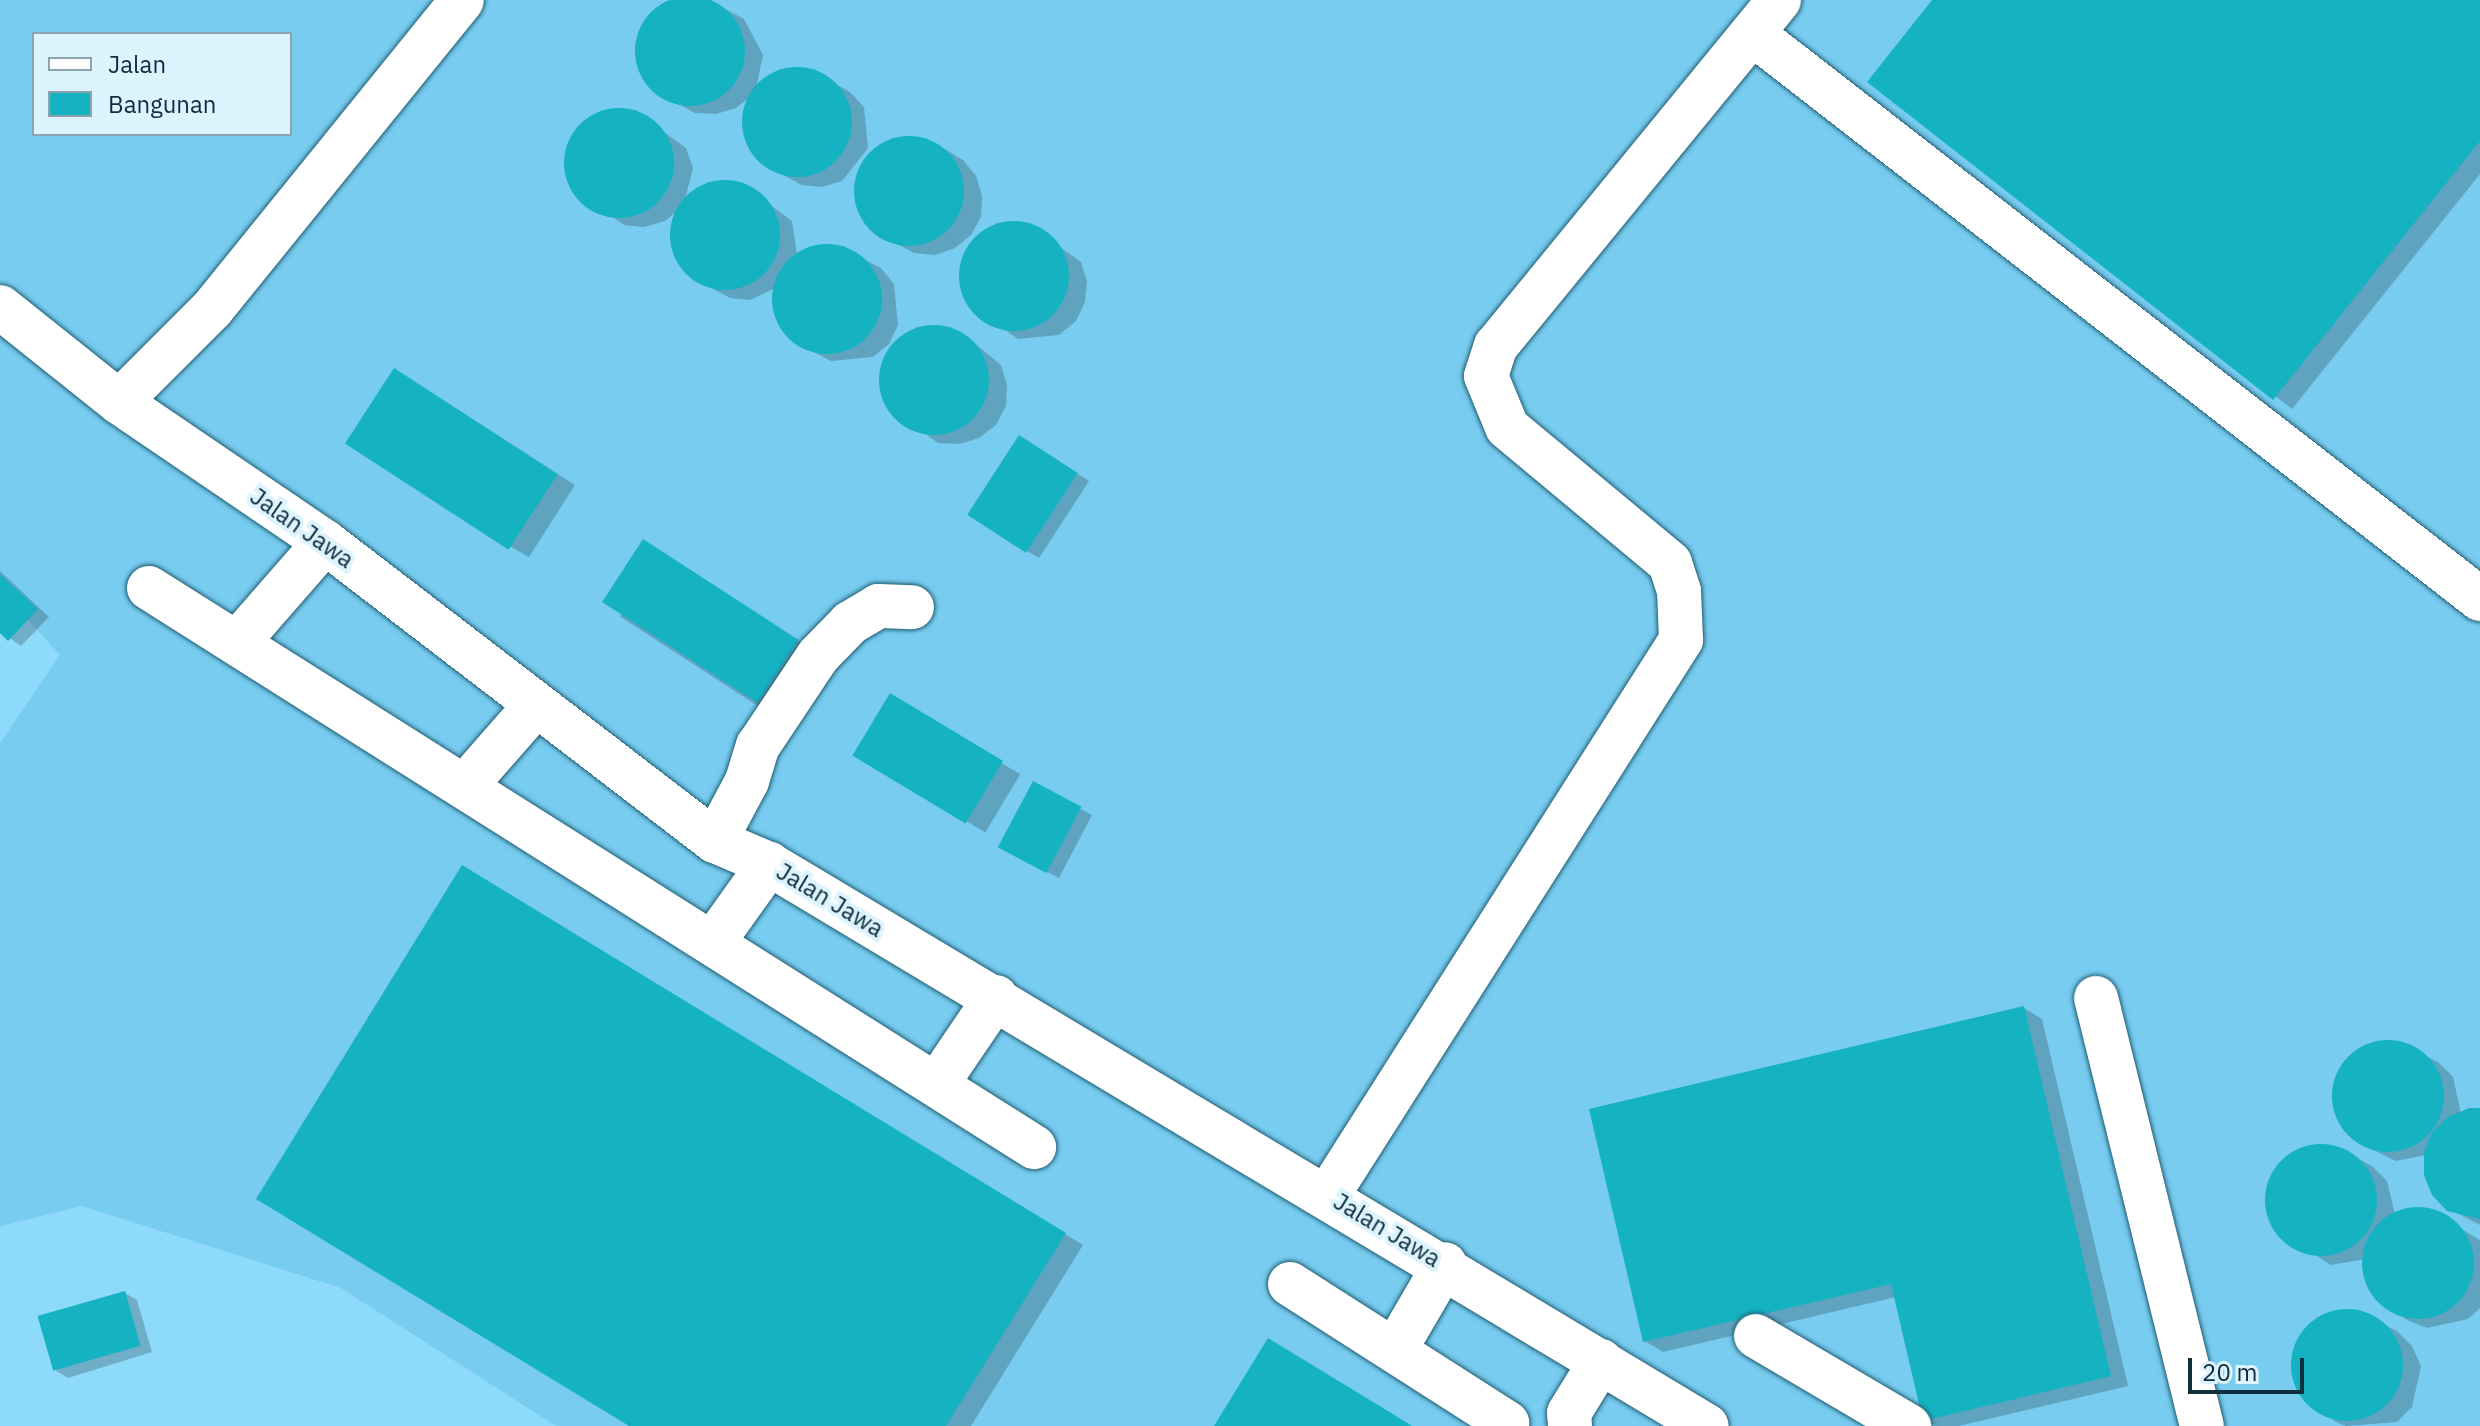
<!DOCTYPE html>
<html>
<head>
<meta charset="utf-8">
<style>
  body { margin:0 }
  #map { position:relative; width:2480px; height:1426px; overflow:hidden; background:#8ddafb; font-family:"IBM Plex Sans",sans-serif }
  div>[style] { position:absolute }
  .built>* { inset:0; background:#77ccef }
  .shadow>* { inset:0; background:#0003; transform-origin:0 0 }
  .building>* { inset:0; background:#15b2c2; transform-origin:0 0 }
  .round { border-radius:50% }
  .roads { filter:drop-shadow(0 0 2px #205c73) drop-shadow(0 0 2px #205c73) }
  .minor>* { height:44px; margin:-22px; padding:0 22px; transform-origin:22px; border-radius:22px; background:#fff }
  span { translate:-50% -50%; white-space:nowrap; text-align:center; line-height:1.15; -webkit-text-stroke:8px #ddf3fd; paint-order:stroke }
  .street-label { font-size:24px; color:#0e2f3b }
  .legend { position:absolute; left:32px; top:32px; width:260px; height:104px; box-sizing:border-box; background:#ddf3fd; border:2px solid #8aa5af; margin:0; padding:10px 14px; list-style:none; font-size:24px; color:#0e2f3b }
  .legend li { display:flex; align-items:center; gap:16px; height:40px }
  .legend b { width:40px; border:2px solid #8aa5af }
  .scale { position:absolute; left:2188px; top:1358px; width:116px; height:36px; box-sizing:border-box; border:4px solid #0e2f3b; border-top:0; padding-left:10px; font-size:24px; line-height:28px; white-space:nowrap; color:#0e2f3b; -webkit-text-stroke:6px #ddf3fd; paint-order:stroke }
</style>
</head>
<body>
<div id="map">
  <div class="built">
    <i style="clip-path:polygon(evenodd,0 0,2480px 0,2480px 1426px,556px 1426px,341px 1288px,82px 1206px,0 1226px,0 743px,60px 655px,0 589px,0 0,34px 34px,290px 34px,290px 134px,34px 134px,34px 34px)"></i>
  </div>
  <div class="shadow">
    <i style="clip-path:polygon(674px 0,708px 0,744px 19px,763px 55px,756px 88px,791px 69px,812px 71px,850px 92px,864px 107px,868px 148px,842px 181px,822px 187px,802px 185px,763px 164px,749px 148px,743px 128px,751px 96px,736px 108px,716px 114px,695px 113px,656px 92px,643px 76px,636px 56px,649px 16px)"></i>
    <i style="clip-path:polygon(1935px 0,2480px 0,2480px 174px,2292px 409px,1870px 81px)"></i>
    <i style="clip-path:polygon(614px 109px,635px 111px,686px 148px,693px 168px,685px 199px,719px 182px,740px 183px,792px 221px,797px 255px,842px 248px,881px 268px,894px 284px,898px 325px,889px 344px,873px 357px,831px 361px,793px 341px,779px 325px,775px 288px,750px 300px,730px 298px,691px 277px,671px 241px,678px 210px,665px 221px,644px 227px,624px 225px,572px 188px,566px 169px,567px 148px,577px 129px,593px 115px)"></i>
    <i style="clip-path:polygon(904px 138px,943px 148px,963px 160px,976px 176px,982px 196px,981px 217px,971px 235px,955px 248px,935px 255px,914px 253px,875px 232px,862px 216px,855px 196px,858px 176px,883px 143px)"></i>
    <i style="clip-path:polygon(1008px 223px,1029px 225px,1081px 262px,1087px 281px,1085px 302px,1076px 321px,1059px 335px,1018px 339px,966px 302px,960px 282px,971px 243px,988px 229px)"></i>
    <i style="clip-path:polygon(928px 326px,949px 328px,968px 338px,1001px 365px,1007px 385px,1006px 406px,996px 425px,979px 438px,960px 444px,938px 443px,887px 406px,880px 386px,882px 365px,908px 333px)"></i>
    <i style="clip-path:polygon(413px 381px,575px 485px,529px 557px,511px 547px)"></i>
    <i style="clip-path:polygon(1031px 444px,1089px 481px,1039px 558px,1027px 551px)"></i>
    <i style="left:662px;top:552px;width:183px;height:77px;rotate:33deg"></i>
    <i style="clip-path:polygon(0 571px,49px 617px,21px 646px,0 631px)"></i>
    <i style="left:890px;top:696px;width:152px;height:68px;rotate:31deg"></i>
    <i style="clip-path:polygon(1034px 784px,1092px 815px,1059px 878px,1012px 853px)"></i>
    <i style="clip-path:polygon(481px 878px,1083px 1245px,971px 1426px,633px 1426px)"></i>
    <i style="clip-path:polygon(2024px 1008px,2042px 1019px,2128px 1386px,1959px 1426px,1936px 1426px,1925px 1419px,1896px 1297px,1663px 1352px,1645px 1341px)"></i>
    <i style="clip-path:polygon(2377px 1043px,2399px 1043px,2438px 1062px,2453px 1077px,2461px 1114px,2480px 1110px,2480px 1225px,2449px 1209px,2426px 1155px,2396px 1161px,2357px 1142px,2342px 1126px,2334px 1107px,2342px 1066px)"></i>
    <i style="clip-path:polygon(2333px 1146px,2372px 1166px,2387px 1181px,2395px 1215px,2429px 1210px,2480px 1240px,2480px 1308px,2468px 1319px,2427px 1328px,2407px 1320px,2373px 1293px,2365px 1259px,2331px 1265px,2276px 1230px,2268px 1189px,2276px 1170px,2291px 1154px)"></i>
    <i style="clip-path:polygon(125px 1293px,137px 1300px,152px 1352px,68px 1378px,56px 1371px)"></i>
    <i style="clip-path:polygon(2358px 1312px,2397px 1331px,2412px 1346px,2421px 1366px,2412px 1407px,2397px 1422px,2346px 1426px,2336px 1422px,2302px 1395px,2293px 1376px,2302px 1335px,2317px 1320px)"></i>
  </div>
  <div class="building">
    <i class="round" style="left:635px;top:-4px;width:110px;height:110px"></i>
    <i style="clip-path:polygon(1932px 0,2480px 0,2480px 141px,2273px 400px,1867px 82px)"></i>
    <i class="round" style="left:742px;top:67px;width:110px;height:110px"></i>
    <i class="round" style="left:564px;top:108px;width:110px;height:110px"></i>
    <i class="round" style="left:854px;top:136px;width:110px;height:110px"></i>
    <i class="round" style="left:670px;top:180px;width:110px;height:110px"></i>
    <i class="round" style="left:959px;top:221px;width:110px;height:110px"></i>
    <i class="round" style="left:772px;top:244px;width:110px;height:110px"></i>
    <i class="round" style="left:879px;top:325px;width:110px;height:110px"></i>
    <i style="left:394px;top:368px;width:195px;height:90px;rotate:33deg"></i>
    <i style="left:1019px;top:435px;width:70px;height:95px;rotate:33deg"></i>
    <i style="left:643px;top:539px;width:185px;height:75px;rotate:33deg"></i>
    <i style="clip-path:polygon(0 574px,38px 609px,8px 641px,0 633px)"></i>
    <i style="left:890px;top:693px;width:132px;height:73px;rotate:31deg"></i>
    <i style="left:1033px;top:781px;width:55px;height:75px;rotate:28deg"></i>
    <i style="clip-path:polygon(462px 865px,1066px 1233px,946px 1426px,629px 1426px,256px 1199px)"></i>
    <i style="clip-path:polygon(2024px 1006px,2111px 1376px,1923px 1421px,1891px 1284px,1643px 1342px,1589px 1109px)"></i>
    <i class="round" style="left:2332px;top:1040px;width:112px;height:112px"></i>
    <i style="clip-path:polygon(2469px 1108px,2480px 1108px,2480px 1219px,2447px 1211px,2432px 1195px,2424px 1175px,2424px 1153px,2432px 1132px,2448px 1117px)"></i>
    <i class="round" style="left:2265px;top:1144px;width:112px;height:112px"></i>
    <i class="round" style="left:2362px;top:1207px;width:112px;height:112px"></i>
    <i style="left:125px;top:1291px;width:57px;height:91px;rotate:74deg"></i>
    <i class="round" style="left:2291px;top:1309px;width:112px;height:112px"></i>
    <i style="clip-path:polygon(1268px 1338px,1396px 1416px,1412px 1426px,1214px 1426px)"></i>
  </div>
  <div class="roads">
    <div class="minor">
      <i style="left:1753px;top:34px;width:921px;rotate:37.85deg"></i>
      <i style="left:0;top:307px;width:152px;rotate:38.6deg"></i>
      <i style="left:119px;top:402px;width:249px;rotate:34.2deg"></i>
      <i style="left:325px;top:542px;width:491px;rotate:37.5deg"></i>
      <i style="left:715px;top:841px;width:59px;rotate:23.1deg"></i>
      <i style="left:769px;top:864px;width:1093px;rotate:30.93deg"></i>
      <i style="left:119px;top:402px;width:132px;rotate:-45deg"></i>
      <i style="left:212px;top:309px;width:397px;rotate:-51deg"></i>
      <i style="left:149px;top:588px;width:1047px;rotate:32.28deg"></i>
      <i style="left:237px;top:643px;width:134px;rotate:-48.9deg"></i>
      <i style="left:465px;top:786px;width:106px;rotate:-48.8deg"></i>
      <i style="left:715px;top:841px;width:68px;rotate:-61.9deg"></i>
      <i style="left:747px;top:781px;width:37px;rotate:-73deg"></i>
      <i style="left:758px;top:746px;width:108px;rotate:-56.3deg"></i>
      <i style="left:818px;top:656px;width:46px;rotate:-45.9deg"></i>
      <i style="left:850px;top:623px;width:33px;rotate:-31deg"></i>
      <i style="left:878px;top:606px;width:34px;rotate:2deg"></i>
      <i style="left:714px;top:941px;width:95px;rotate:-54.5deg"></i>
      <i style="left:2096px;top:998px;width:441px;rotate:76.1deg"></i>
      <i style="left:937px;top:1084px;width:105px;rotate:-55.9deg"></i>
      <i style="left:1328px;top:1195px;width:658px;rotate:-57.54deg"></i>
      <i style="left:1681px;top:640px;width:49px;rotate:-92.3deg"></i>
      <i style="left:1679px;top:591px;width:29px;rotate:-108deg"></i>
      <i style="left:1670px;top:563px;width:212px;rotate:-140.2deg"></i>
      <i style="left:1507px;top:427px;width:55px;rotate:-112.4deg"></i>
      <i style="left:1486px;top:376px;width:32px;rotate:-72deg"></i>
      <i style="left:1496px;top:346px;width:447px;rotate:-50.7deg"></i>
      <i style="left:1290px;top:1284px;width:258px;rotate:32.6deg"></i>
      <i style="left:1756px;top:1336px;width:178px;rotate:30.5deg"></i>
      <i style="left:1396px;top:1348px;width:97px;rotate:-59.7deg"></i>
      <i style="left:1570px;top:1426px;width:13px;rotate:-94deg"></i>
      <i style="left:1569px;top:1413px;width:61px;rotate:-58.4deg"></i>
    </div>
  </div>
  <div class="street-label">
    <span style="left:302px;top:528px;rotate:35deg">Jalan Jawa</span>
    <span style="left:830px;top:900px;rotate:31deg">Jalan Jawa</span>
    <span style="left:1387px;top:1230px;rotate:31deg">Jalan Jawa</span>
  </div>
  <ul class="legend">
  <li><b style="height:10px;background:#fff"></b>Jalan</li>
  <li><b style="height:22px;background:#15b2c2"></b>Bangunan</li>
  </ul>
  <div class="scale">20 m</div>
</div>
</body>
</html>
